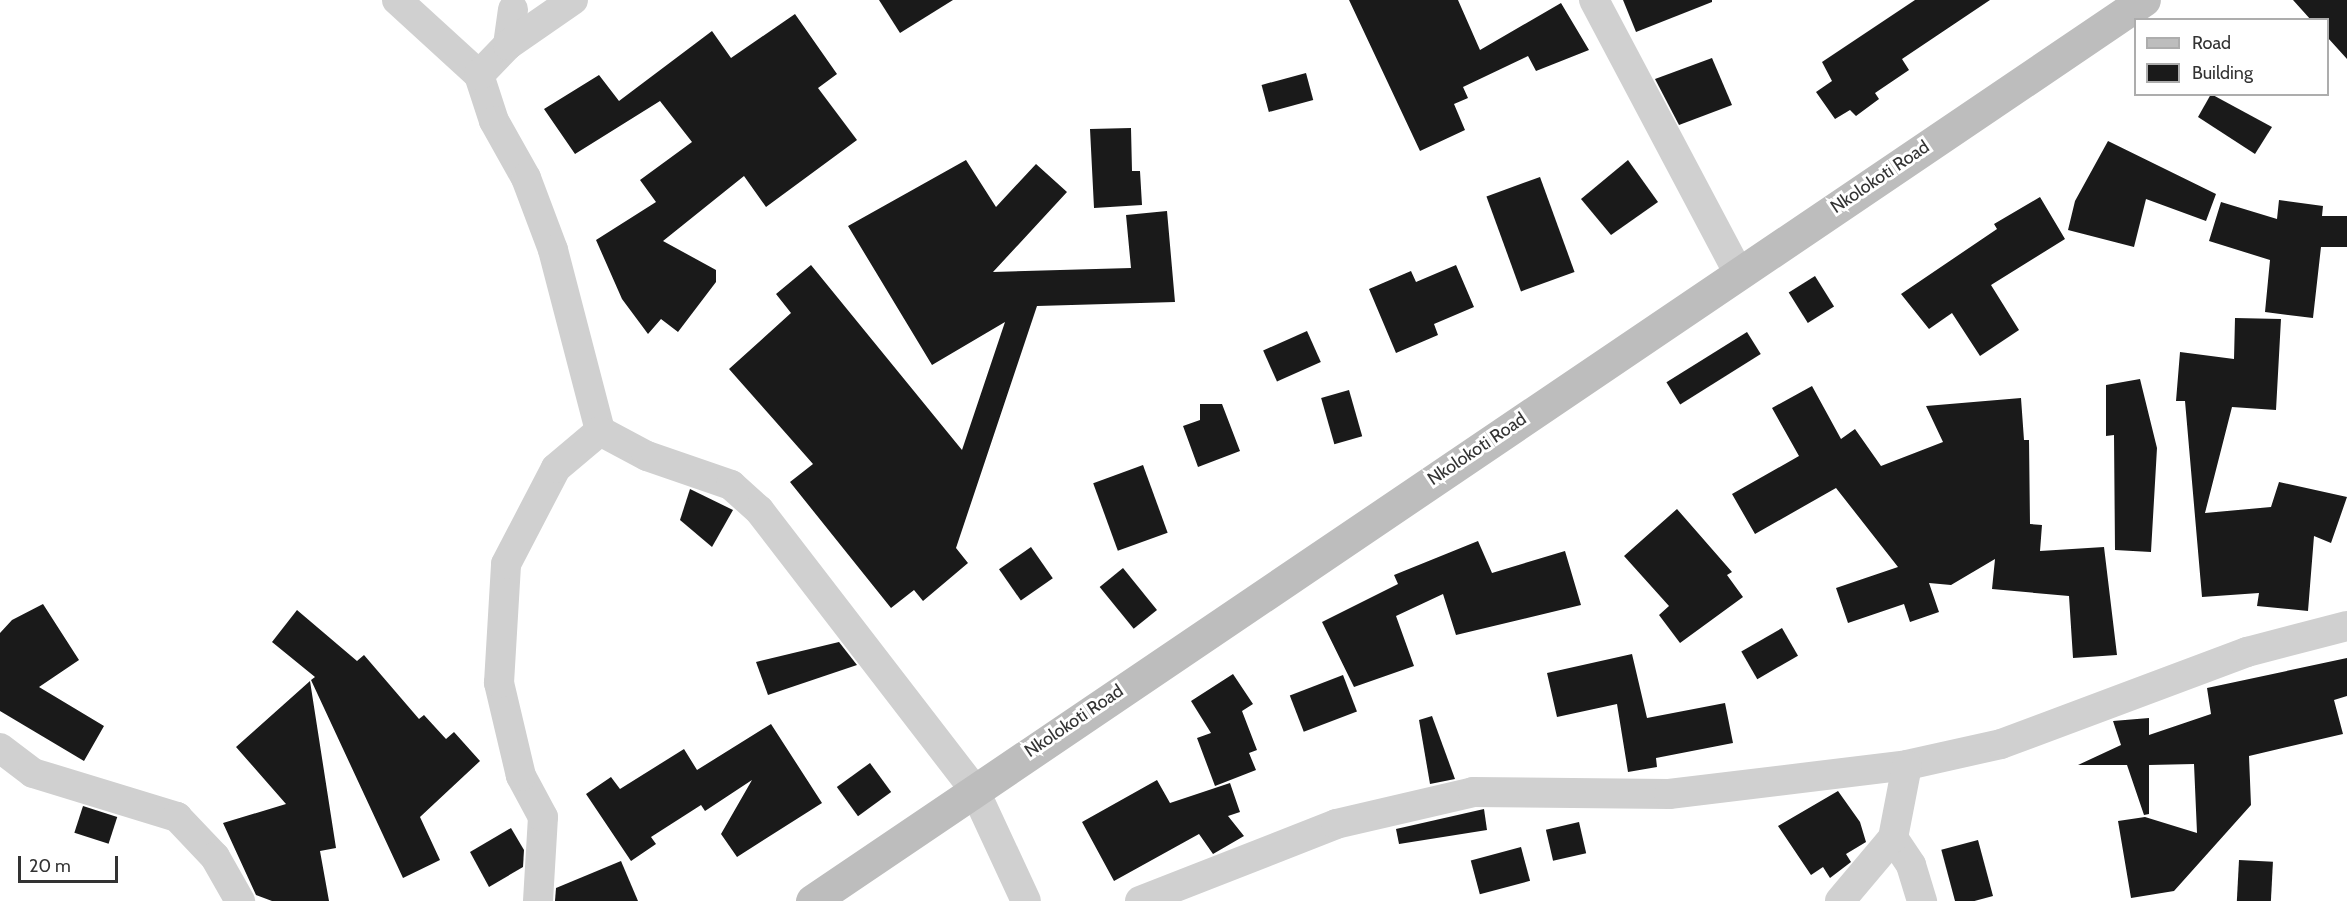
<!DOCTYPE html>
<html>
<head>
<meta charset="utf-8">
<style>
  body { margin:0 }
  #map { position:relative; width:2347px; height:901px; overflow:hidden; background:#fff; font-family:Cabin,sans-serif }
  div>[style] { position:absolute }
  .building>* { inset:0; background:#1a1a1a; transform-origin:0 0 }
  .minor>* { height:30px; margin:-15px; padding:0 15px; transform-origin:15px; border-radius:15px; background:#d0d0d0 }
  .secondary>* { height:33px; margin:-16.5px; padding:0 16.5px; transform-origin:16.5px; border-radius:16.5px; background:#bdbdbd }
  span { translate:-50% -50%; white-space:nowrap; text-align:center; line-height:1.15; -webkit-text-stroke:6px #fff; paint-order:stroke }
  .street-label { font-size:18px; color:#333 }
  .legend { position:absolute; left:2134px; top:18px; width:195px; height:78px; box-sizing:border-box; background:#fff; border:2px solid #adadad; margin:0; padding:8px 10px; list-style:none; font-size:18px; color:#333 }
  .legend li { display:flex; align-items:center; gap:12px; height:30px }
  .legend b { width:30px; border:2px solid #adadad }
  .scale { position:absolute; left:18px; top:856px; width:100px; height:27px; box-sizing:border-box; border:3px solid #333; border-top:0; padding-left:8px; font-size:18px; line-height:21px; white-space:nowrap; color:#333; -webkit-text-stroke:4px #fff; paint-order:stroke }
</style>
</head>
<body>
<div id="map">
  <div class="building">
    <i style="clip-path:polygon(879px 0,953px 0,900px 33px)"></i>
    <i style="clip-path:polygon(1349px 0,1458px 0,1480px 50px,1561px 3px,1589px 50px,1536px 71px,1528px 56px,1463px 87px,1468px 98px,1454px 104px,1465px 130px,1420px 151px)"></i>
    <i style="clip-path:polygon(1623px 0,1712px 0,1712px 2px,1636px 32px)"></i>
    <i style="clip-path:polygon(1915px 0,1990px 0,1902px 59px,1909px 70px,1875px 93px,1879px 99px,1856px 116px,1850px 110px,1835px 119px,1816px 92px,1832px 81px,1822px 62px)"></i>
    <i style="clip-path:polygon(2293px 0,2347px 0,2347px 59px,2328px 38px,2328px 20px,2311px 20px)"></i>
    <i style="clip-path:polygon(795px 14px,837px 74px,818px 88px,857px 140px,766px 207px,744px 176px,663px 241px,716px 270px,716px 282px,678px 332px,661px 319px,648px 334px,622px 299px,596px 240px,656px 202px,640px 180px,692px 142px,660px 101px,575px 154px,544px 109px,599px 75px,619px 101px,712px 31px,731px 58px)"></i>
    <i style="clip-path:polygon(1712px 58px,1732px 105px,1679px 125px,1655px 79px)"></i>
    <i style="left:1306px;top:73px;width:28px;height:46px;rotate:75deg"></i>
    <i style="clip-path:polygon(2211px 94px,2272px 127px,2255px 154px,2198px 117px)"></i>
    <i style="clip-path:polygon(1131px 128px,1132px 171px,1140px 171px,1142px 205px,1094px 208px,1090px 129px)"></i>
    <i style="clip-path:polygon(2108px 141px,2216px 194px,2206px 221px,2146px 199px,2134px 247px,2068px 230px,2075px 201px)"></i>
    <i style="clip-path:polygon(966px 160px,996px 207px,1036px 164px,1067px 192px,993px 272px,1131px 268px,1126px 215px,1167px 211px,1175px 302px,1037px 306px,956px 548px,968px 563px,923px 601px,914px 590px,891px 608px,790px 482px,813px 464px,729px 369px,791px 313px,776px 294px,811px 265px,962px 450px,1005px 322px,932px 365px,848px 226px)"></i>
    <i style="clip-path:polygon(1628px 160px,1658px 202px,1611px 235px,1581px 199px)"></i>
    <i style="left:1540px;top:177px;width:101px;height:57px;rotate:70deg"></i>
    <i style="clip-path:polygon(2040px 197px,2065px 239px,1991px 285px,2019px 330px,1980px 356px,1952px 313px,1929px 329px,1901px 294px,1997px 229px,1994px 224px)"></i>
    <i style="clip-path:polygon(2279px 200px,2323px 206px,2322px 216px,2347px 216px,2347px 247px,2321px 247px,2313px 318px,2265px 312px,2270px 260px,2209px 241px,2221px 202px,2277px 219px)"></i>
    <i style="clip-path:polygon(1456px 265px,1474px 307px,1434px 324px,1438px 335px,1396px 353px,1369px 289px,1411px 271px,1416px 282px)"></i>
    <i style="left:1815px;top:276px;width:36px;height:31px;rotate:58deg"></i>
    <i style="clip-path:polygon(2235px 318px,2281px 319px,2276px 410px,2232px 407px,2205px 513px,2271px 507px,2279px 482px,2347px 497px,2331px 543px,2314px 536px,2308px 611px,2257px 606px,2259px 593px,2202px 597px,2185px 401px,2176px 401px,2180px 352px,2234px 359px)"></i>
    <i style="left:1307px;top:331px;width:34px;height:48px;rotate:66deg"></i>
    <i style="left:1747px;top:332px;width:26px;height:95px;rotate:58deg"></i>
    <i style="clip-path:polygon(2140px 379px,2157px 448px,2151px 552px,2115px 550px,2114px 435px,2106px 436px,2106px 385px)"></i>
    <i style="clip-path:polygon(1812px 386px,1841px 439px,1855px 429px,1881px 466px,1943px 442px,1926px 406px,2021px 398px,2024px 440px,2029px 440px,2030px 524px,2042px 525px,2040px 551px,2104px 547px,2117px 655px,2073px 658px,2069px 596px,1992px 589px,1995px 559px,1951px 585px,1929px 583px,1939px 612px,1910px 622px,1904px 604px,1848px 623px,1836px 588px,1898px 567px,1836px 488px,1755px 534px,1732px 494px,1799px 456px,1772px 408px)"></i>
    <i style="left:1349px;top:390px;width:48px;height:29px;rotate:74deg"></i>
    <i style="clip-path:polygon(1200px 404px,1222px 404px,1240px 451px,1198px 467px,1183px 426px,1200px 420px)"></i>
    <i style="left:1143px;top:465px;width:72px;height:53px;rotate:70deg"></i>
    <i style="clip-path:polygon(690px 489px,733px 510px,712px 547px,680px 520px)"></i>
    <i style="clip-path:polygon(1677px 509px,1732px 572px,1727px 575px,1743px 597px,1680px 643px,1659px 615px,1669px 606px,1624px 556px)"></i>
    <i style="clip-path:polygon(1478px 541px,1492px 573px,1565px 551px,1581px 605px,1456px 635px,1443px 594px,1396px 616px,1414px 666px,1354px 687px,1322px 622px,1398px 584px,1394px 575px)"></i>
    <i style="left:1031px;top:547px;width:38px;height:39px;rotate:55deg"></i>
    <i style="left:1123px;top:568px;width:54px;height:30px;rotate:51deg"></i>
    <i style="clip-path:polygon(43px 604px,79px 660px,39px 687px,104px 726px,84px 761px,0 711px,0 633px,12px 620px)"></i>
    <i style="clip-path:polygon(297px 610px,357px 661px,364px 655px,419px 719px,424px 715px,446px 739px,454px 732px,480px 761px,420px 817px,440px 860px,403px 878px,311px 680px,315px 677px,272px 642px)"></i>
    <i style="left:1782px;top:628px;width:32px;height:47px;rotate:60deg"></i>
    <i style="clip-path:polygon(839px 642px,857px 665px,768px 695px,756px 662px)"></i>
    <i style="clip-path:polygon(1632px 654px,1647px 718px,1725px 703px,1733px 743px,1656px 758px,1657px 767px,1628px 772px,1617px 704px,1557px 717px,1547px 673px)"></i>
    <i style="clip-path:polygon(2347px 658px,2347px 696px,2334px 700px,2343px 734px,2249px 756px,2251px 805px,2174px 891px,2131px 898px,2118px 821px,2145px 817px,2197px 833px,2194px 764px,2149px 765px,2149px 814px,2144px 815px,2127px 765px,2078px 765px,2121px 745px,2113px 721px,2149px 718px,2149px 735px,2211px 714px,2207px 688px)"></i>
    <i style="clip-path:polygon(1233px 674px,1253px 704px,1242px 711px,1257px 750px,1249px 753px,1256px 770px,1215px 786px,1197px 738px,1211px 733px,1191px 701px)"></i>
    <i style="left:1343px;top:675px;width:39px;height:57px;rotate:69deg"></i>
    <i style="clip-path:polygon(310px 681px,336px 848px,320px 851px,329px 901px,272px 901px,256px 895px,223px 823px,286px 804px,236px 747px)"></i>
    <i style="clip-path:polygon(1432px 716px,1455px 779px,1430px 784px,1419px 720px)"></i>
    <i style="clip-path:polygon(771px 724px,822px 803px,737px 857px,721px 834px,752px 780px,705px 811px,701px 805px,651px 837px,656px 844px,631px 861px,586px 794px,611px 777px,620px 789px,684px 749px,697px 770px)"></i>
    <i style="left:870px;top:763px;width:36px;height:41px;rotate:54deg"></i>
    <i style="clip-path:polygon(1157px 780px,1170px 803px,1230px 783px,1240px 812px,1228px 816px,1244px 836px,1213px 854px,1199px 834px,1114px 881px,1082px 822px)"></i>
    <i style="clip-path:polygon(1838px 791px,1860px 822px,1866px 842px,1846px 854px,1851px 862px,1830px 878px,1823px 867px,1811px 875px,1778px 826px)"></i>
    <i style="left:83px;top:806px;width:36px;height:28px;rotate:18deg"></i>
    <i style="clip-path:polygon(1484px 809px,1487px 830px,1399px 844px,1396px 829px)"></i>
    <i style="left:1579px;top:822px;width:32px;height:34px;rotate:77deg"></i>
    <i style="clip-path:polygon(511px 828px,524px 850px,523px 867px,489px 887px,470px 852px)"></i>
    <i style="left:1978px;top:840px;width:58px;height:38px;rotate:75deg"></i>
    <i style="left:1521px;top:847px;width:35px;height:52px;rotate:75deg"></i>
    <i style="left:2239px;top:860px;width:34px;height:41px;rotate:3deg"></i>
    <i style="clip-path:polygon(621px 861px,638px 901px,555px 901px,556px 888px)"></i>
  </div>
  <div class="minor">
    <i style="left:397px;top:0;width:111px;rotate:42.4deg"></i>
    <i style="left:479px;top:75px;width:48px;rotate:71.9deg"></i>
    <i style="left:494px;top:121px;width:65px;rotate:60.7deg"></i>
    <i style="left:526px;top:178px;width:77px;rotate:69.4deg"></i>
    <i style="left:553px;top:250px;width:187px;rotate:75.4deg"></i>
    <i style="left:600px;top:431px;width:53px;rotate:28deg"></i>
    <i style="left:647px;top:456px;width:89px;rotate:19deg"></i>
    <i style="left:731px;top:485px;width:38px;rotate:42deg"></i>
    <i style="left:759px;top:510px;width:352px;rotate:52.4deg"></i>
    <i style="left:974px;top:789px;width:123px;rotate:65.1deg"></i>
    <i style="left:1594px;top:0;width:308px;rotate:62.1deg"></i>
    <i style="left:508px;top:45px;width:36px;rotate:-82deg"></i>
    <i style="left:479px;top:75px;width:42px;rotate:-46deg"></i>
    <i style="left:508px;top:45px;width:79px;rotate:-34.7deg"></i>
    <i style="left:0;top:748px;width:41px;rotate:37.1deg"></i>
    <i style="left:33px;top:773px;width:151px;rotate:17deg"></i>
    <i style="left:177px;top:817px;width:55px;rotate:46.5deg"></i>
    <i style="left:215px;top:857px;width:51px;rotate:60.4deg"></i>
    <i style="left:1893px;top:838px;width:32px;rotate:56deg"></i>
    <i style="left:1911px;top:865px;width:38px;rotate:73deg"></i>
    <i style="left:538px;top:901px;width:84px;rotate:-86.6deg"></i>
    <i style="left:543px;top:817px;width:47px;rotate:-118.2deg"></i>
    <i style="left:521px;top:776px;width:96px;rotate:-103.3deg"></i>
    <i style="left:499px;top:683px;width:119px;rotate:-86.6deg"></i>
    <i style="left:506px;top:564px;width:108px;rotate:-62.5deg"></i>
    <i style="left:556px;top:468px;width:57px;rotate:-40.1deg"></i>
    <i style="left:1140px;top:901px;width:211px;rotate:-21.4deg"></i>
    <i style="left:1336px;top:824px;width:141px;rotate:-13.1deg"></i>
    <i style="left:1473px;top:792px;width:196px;rotate:0.6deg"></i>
    <i style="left:1669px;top:794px;width:240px;rotate:-6.9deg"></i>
    <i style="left:1907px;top:765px;width:96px;rotate:-12.6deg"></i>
    <i style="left:2001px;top:744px;width:263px;rotate:-20.5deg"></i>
    <i style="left:2247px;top:652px;width:103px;rotate:-14.6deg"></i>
    <i style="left:1840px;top:901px;width:82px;rotate:-49.9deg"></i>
    <i style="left:1893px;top:838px;width:74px;rotate:-79.1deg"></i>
  </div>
  <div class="secondary">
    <i style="left:812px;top:901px;width:1608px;rotate:-34.08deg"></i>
  </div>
  <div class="street-label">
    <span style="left:1880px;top:177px;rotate:-34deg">Nkolokoti Road</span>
    <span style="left:1477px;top:449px;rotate:-34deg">Nkolokoti Road</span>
    <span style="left:1074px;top:721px;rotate:-34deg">Nkolokoti Road</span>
  </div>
  <ul class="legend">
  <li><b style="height:8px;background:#bdbdbd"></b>Road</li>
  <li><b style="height:16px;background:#1a1a1a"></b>Building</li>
  </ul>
  <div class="scale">20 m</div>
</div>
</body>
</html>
